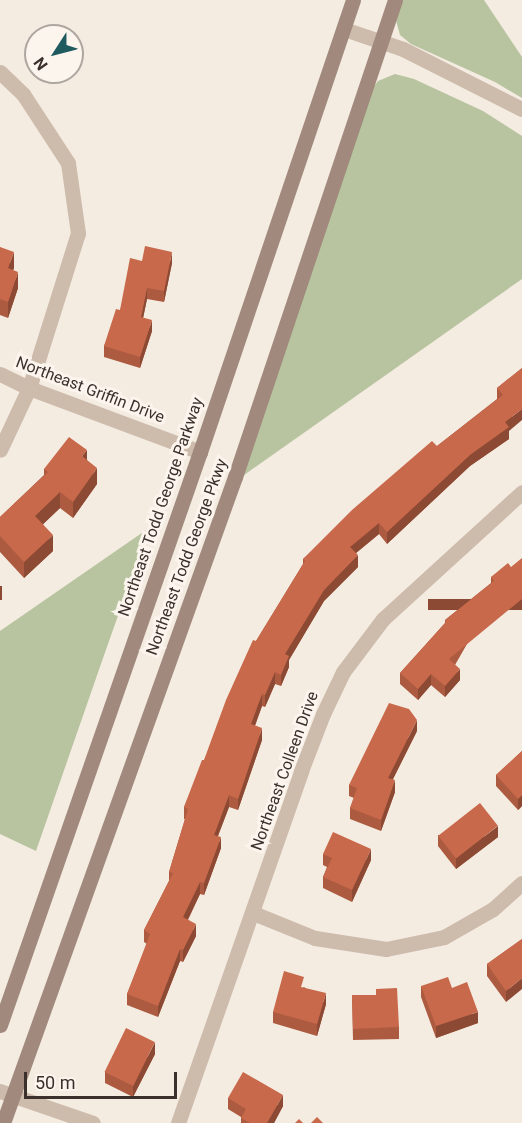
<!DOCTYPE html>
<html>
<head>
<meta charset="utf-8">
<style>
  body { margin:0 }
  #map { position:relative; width:522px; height:1123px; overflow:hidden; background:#f4ebe1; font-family:Roboto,sans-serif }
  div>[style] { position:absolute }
  .green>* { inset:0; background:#b8c4a0 }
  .street>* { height:15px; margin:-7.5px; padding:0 7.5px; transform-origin:7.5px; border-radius:7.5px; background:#cdbbac }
  .secondary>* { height:15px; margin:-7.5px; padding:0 7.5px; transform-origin:7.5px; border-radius:7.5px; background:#a18a7d }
  .wall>* { inset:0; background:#ac5a40 }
  .shaded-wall>* { inset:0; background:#8c4a34; transform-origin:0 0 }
  .building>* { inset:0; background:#c8694b; transform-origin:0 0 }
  span { translate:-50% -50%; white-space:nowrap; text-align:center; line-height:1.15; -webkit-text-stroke:6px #fbf5ee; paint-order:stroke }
  .street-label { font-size:16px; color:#3b302b }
  .north { position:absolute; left:24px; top:24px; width:60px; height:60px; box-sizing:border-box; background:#fbf5ee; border:2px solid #aea6a0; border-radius:50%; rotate:234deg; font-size:16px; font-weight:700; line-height:24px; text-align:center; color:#3b302b }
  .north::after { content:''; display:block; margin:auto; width:21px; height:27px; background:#1f5a5e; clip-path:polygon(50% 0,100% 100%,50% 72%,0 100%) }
  .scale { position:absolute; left:24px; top:1072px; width:153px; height:27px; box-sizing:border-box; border:3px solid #3b302b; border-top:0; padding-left:8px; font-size:18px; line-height:21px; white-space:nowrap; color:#3b302b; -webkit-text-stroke:4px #fbf5ee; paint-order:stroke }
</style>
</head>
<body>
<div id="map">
  <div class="green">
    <i style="clip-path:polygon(397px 0,484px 0,522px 57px,522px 98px,495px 82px,411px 44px,400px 35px,395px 17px)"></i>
    <i style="clip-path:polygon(395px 74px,414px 79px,483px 111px,522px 136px,522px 279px,237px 480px,367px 96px,378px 81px)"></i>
    <i style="clip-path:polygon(149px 528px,102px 661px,36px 851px,0 834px,0 631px)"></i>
  </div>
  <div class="street">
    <i style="left:344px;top:29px;width:62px;rotate:18.7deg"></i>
    <i style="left:403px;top:49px;width:133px;rotate:26.8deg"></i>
    <i style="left:0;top:72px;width:32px;rotate:44deg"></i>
    <i style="left:23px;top:94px;width:82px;rotate:56.9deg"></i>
    <i style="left:68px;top:163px;width:71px;rotate:81.9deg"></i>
    <i style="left:78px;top:233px;width:163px;rotate:107.5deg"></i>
    <i style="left:29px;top:388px;width:68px;rotate:115.1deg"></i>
    <i style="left:0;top:374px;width:32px;rotate:26deg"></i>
    <i style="left:29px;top:388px;width:183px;rotate:20.5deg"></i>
    <i style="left:253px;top:913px;width:67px;rotate:22deg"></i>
    <i style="left:315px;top:938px;width:72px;rotate:8.8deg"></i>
    <i style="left:386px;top:949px;width:59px;rotate:-11.7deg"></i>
    <i style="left:444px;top:937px;width:56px;rotate:-29.7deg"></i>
    <i style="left:493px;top:909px;width:39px;rotate:-42deg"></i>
    <i style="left:0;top:1091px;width:98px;rotate:19deg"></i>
    <i style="left:178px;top:1123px;width:373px;rotate:-70.7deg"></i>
    <i style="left:301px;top:771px;width:61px;rotate:-68.9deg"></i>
    <i style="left:323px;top:714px;width:47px;rotate:-64.5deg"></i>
    <i style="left:343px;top:672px;width:66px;rotate:-53deg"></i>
    <i style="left:383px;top:619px;width:188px;rotate:-42.4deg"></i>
  </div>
  <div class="secondary">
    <i style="left:0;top:1025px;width:607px;rotate:-70.76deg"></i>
    <i style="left:200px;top:452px;width:477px;rotate:-71.3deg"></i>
    <i style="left:3px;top:1123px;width:686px;rotate:-70.25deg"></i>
    <i style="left:235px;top:477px;width:503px;rotate:-71.46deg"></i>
  </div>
  <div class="wall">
    <i style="clip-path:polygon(0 247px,14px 268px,13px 270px,18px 288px,8px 318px,0 315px)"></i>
    <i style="clip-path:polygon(142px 261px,172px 263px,164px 302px,147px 299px,143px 318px,152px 331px,140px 368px,104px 357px,104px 346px)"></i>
    <i style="clip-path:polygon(522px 368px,509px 431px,509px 439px,470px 466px,387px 544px,379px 534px,356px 553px,358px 567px,324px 601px,289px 660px,289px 667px,281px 686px,275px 684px,265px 707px,262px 706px,255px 726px,262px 740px,238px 810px,229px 807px,218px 836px,221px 848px,204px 895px,200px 894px,188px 920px,196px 936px,183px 962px,180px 961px,158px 1017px,127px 1005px,127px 994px,147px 944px,144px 942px,144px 930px,169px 881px,169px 872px,185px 819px,184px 819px,184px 807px,256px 641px,303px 564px,303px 559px,437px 446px,497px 399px,497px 388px)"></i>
    <i style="clip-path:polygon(87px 460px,97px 484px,73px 518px,60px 508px,43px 524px,53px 551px,24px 578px,0 552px,0 517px,44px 475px,44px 469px)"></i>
    <i style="clip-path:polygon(511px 567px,455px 665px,460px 680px,445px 697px,431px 685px,418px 700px,400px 684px,400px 673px,445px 623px,445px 620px,491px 583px,491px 577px)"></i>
    <i style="clip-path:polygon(417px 731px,393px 779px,395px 792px,381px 831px,350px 819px,350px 808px,354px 798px,349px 796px,349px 785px)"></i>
    <i style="clip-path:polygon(522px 751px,522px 806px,518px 810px,496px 786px,496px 775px)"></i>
    <i style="clip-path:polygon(438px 835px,498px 837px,456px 869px,438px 846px)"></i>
    <i style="clip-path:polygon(323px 854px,371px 860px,352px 902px,323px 888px,323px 877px,327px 867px,323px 865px)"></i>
    <i style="clip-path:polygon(522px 939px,506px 1002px,487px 976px,487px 964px)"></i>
    <i style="clip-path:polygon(421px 986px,452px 988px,478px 1023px,436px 1038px,421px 997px)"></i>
    <i style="clip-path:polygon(304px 987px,326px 1004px,317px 1036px,273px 1023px,273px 1012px)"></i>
    <i style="clip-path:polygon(352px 995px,399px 1027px,399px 1039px,353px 1040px)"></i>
    <i style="clip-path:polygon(155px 1054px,133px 1097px,105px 1083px,105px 1072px)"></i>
    <i style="clip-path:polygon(228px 1098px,283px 1106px,274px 1123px,241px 1123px,241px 1117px,228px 1109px)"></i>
  </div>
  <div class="shaded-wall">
    <i style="clip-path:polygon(14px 252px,14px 268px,8px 284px,8px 268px)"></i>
    <i style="clip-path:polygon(172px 252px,172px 263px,164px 302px,164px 291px)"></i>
    <i style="clip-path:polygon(18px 272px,18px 288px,8px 318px,8px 302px)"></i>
    <i style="clip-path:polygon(147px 288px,147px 299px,141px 328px,141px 317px)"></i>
    <i style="clip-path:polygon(152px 320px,152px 331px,140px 368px,140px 357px)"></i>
    <i style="clip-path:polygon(522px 409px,522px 420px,509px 431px,509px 439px,470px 466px,387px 544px,387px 532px,505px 422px)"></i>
    <i style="clip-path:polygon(87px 450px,87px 466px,82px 456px)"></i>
    <i style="clip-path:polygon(97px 468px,97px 484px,73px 518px,73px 502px)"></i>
    <i style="clip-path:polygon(60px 492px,60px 508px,35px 532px,35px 516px)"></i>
    <i style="clip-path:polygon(379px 523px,379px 534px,350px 558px,350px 547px)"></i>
    <i style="clip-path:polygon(53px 535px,53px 551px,24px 578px,24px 562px)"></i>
    <i style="clip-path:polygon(358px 555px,358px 567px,324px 601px,289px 660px,289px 667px,281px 686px,281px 675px,285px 654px,324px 590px)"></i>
    <i style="left:2px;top:586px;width:14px;height:2px;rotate:90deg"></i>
    <i style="left:522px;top:599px;width:11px;height:94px;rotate:90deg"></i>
    <i style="clip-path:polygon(460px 669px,460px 680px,445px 697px,445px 686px)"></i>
    <i style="clip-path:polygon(275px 672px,275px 684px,265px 707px,265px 695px)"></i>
    <i style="clip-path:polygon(431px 674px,431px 685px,418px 700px,418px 689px)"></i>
    <i style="clip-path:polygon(262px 694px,262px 706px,251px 736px,251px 724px)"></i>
    <i style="clip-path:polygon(417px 720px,417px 731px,388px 789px,388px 778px)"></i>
    <i style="clip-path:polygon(262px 728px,262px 740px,238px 810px,238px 799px)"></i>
    <i style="clip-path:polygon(395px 780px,395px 792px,381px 831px,381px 820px)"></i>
    <i style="clip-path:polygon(229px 795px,229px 807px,214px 846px,214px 835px)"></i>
    <i style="clip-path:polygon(522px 795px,522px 806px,518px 810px,518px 799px)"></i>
    <i style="clip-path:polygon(498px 826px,498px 837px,456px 869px,456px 858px)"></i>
    <i style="clip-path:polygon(221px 837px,221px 848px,204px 895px,204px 883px)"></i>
    <i style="clip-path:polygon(371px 849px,371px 860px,352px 902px,352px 890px)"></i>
    <i style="clip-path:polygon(200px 882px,200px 894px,183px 929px,183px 917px)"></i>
    <i style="clip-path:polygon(196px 924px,196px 936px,183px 962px,183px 950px)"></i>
    <i style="clip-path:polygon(180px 949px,180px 961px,158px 1017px,158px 1006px)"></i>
    <i style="clip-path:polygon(522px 978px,522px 989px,506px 1002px,506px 991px)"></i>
    <i style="clip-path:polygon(326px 993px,326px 1004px,317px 1036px,317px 1024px)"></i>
    <i style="clip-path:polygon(478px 1012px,478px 1023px,436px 1038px,436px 1026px)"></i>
    <i style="clip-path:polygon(155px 1042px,155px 1054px,133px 1097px,133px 1086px)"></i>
    <i style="clip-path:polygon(283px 1095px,283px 1106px,274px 1123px,267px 1123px)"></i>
  </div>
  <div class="building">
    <i style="clip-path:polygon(145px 246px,172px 252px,164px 291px,147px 288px,141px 317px,152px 320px,140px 357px,104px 346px,116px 309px,120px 310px,130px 258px,142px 261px)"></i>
    <i style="clip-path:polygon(0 247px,14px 252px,8px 268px,18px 272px,8px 302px,0 299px)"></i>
    <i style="clip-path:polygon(522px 368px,522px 409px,505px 422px,509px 427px,470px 455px,387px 532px,379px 523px,350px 547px,358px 555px,324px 590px,285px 654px,289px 656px,281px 675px,275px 672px,265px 695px,262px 694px,251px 724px,262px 728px,238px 799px,229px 795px,214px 835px,221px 837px,204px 883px,200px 882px,183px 917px,196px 924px,183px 950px,180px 949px,158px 1006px,127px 994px,150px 934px,144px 930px,173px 873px,169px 872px,188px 809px,184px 807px,202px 760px,204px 760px,226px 700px,253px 640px,256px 641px,305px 561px,303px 559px,352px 510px,432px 441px,437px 446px,503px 395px,497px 388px)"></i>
    <i style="clip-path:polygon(69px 437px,87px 450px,82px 456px,97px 468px,73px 502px,60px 492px,35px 516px,53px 535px,24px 562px,0 536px,0 517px,48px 472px,44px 469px)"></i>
    <i style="clip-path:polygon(522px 558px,522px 599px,449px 659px,460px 669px,445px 686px,431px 674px,418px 689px,400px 673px,446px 622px,445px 620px,494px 581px,491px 577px,508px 563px,511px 567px)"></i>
    <i style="clip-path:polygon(389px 703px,409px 709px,417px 720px,388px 778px,395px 780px,381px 820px,350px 808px,357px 788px,349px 785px)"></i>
    <i style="clip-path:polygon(522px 751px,522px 795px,518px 799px,496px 775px)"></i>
    <i style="left:480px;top:803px;width:29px;height:53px;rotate:52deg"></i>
    <i style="clip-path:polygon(333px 832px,371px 849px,352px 890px,323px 877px,332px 858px,323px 854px)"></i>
    <i style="clip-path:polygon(522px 939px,522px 978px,506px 991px,487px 964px)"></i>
    <i style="clip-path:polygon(284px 971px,304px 977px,301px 987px,326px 993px,317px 1024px,273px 1012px)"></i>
    <i style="clip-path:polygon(448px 977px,452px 988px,467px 982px,478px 1012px,436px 1026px,421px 986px)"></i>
    <i style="clip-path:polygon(397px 988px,399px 1027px,353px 1029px,352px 995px,376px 995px,376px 989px)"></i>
    <i style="left:126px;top:1028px;width:32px;height:49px;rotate:26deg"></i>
    <i style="clip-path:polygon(243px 1072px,283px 1095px,267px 1123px,250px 1123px,241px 1118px,246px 1109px,228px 1098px)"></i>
    <i style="clip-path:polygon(317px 1117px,323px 1123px,311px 1123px)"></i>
    <i style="clip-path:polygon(299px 1119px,303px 1123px,295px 1123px)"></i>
  </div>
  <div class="street-label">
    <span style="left:90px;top:390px;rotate:21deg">Northeast Griffin Drive</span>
    <span style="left:161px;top:507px;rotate:-71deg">Northeast Todd George Parkway</span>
    <span style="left:187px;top:557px;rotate:-70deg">Northeast Todd George Pkwy</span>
    <span style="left:285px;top:771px;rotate:-70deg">Northeast Colleen Drive</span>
  </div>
  <div class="north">N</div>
  <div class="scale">50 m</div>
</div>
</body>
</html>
